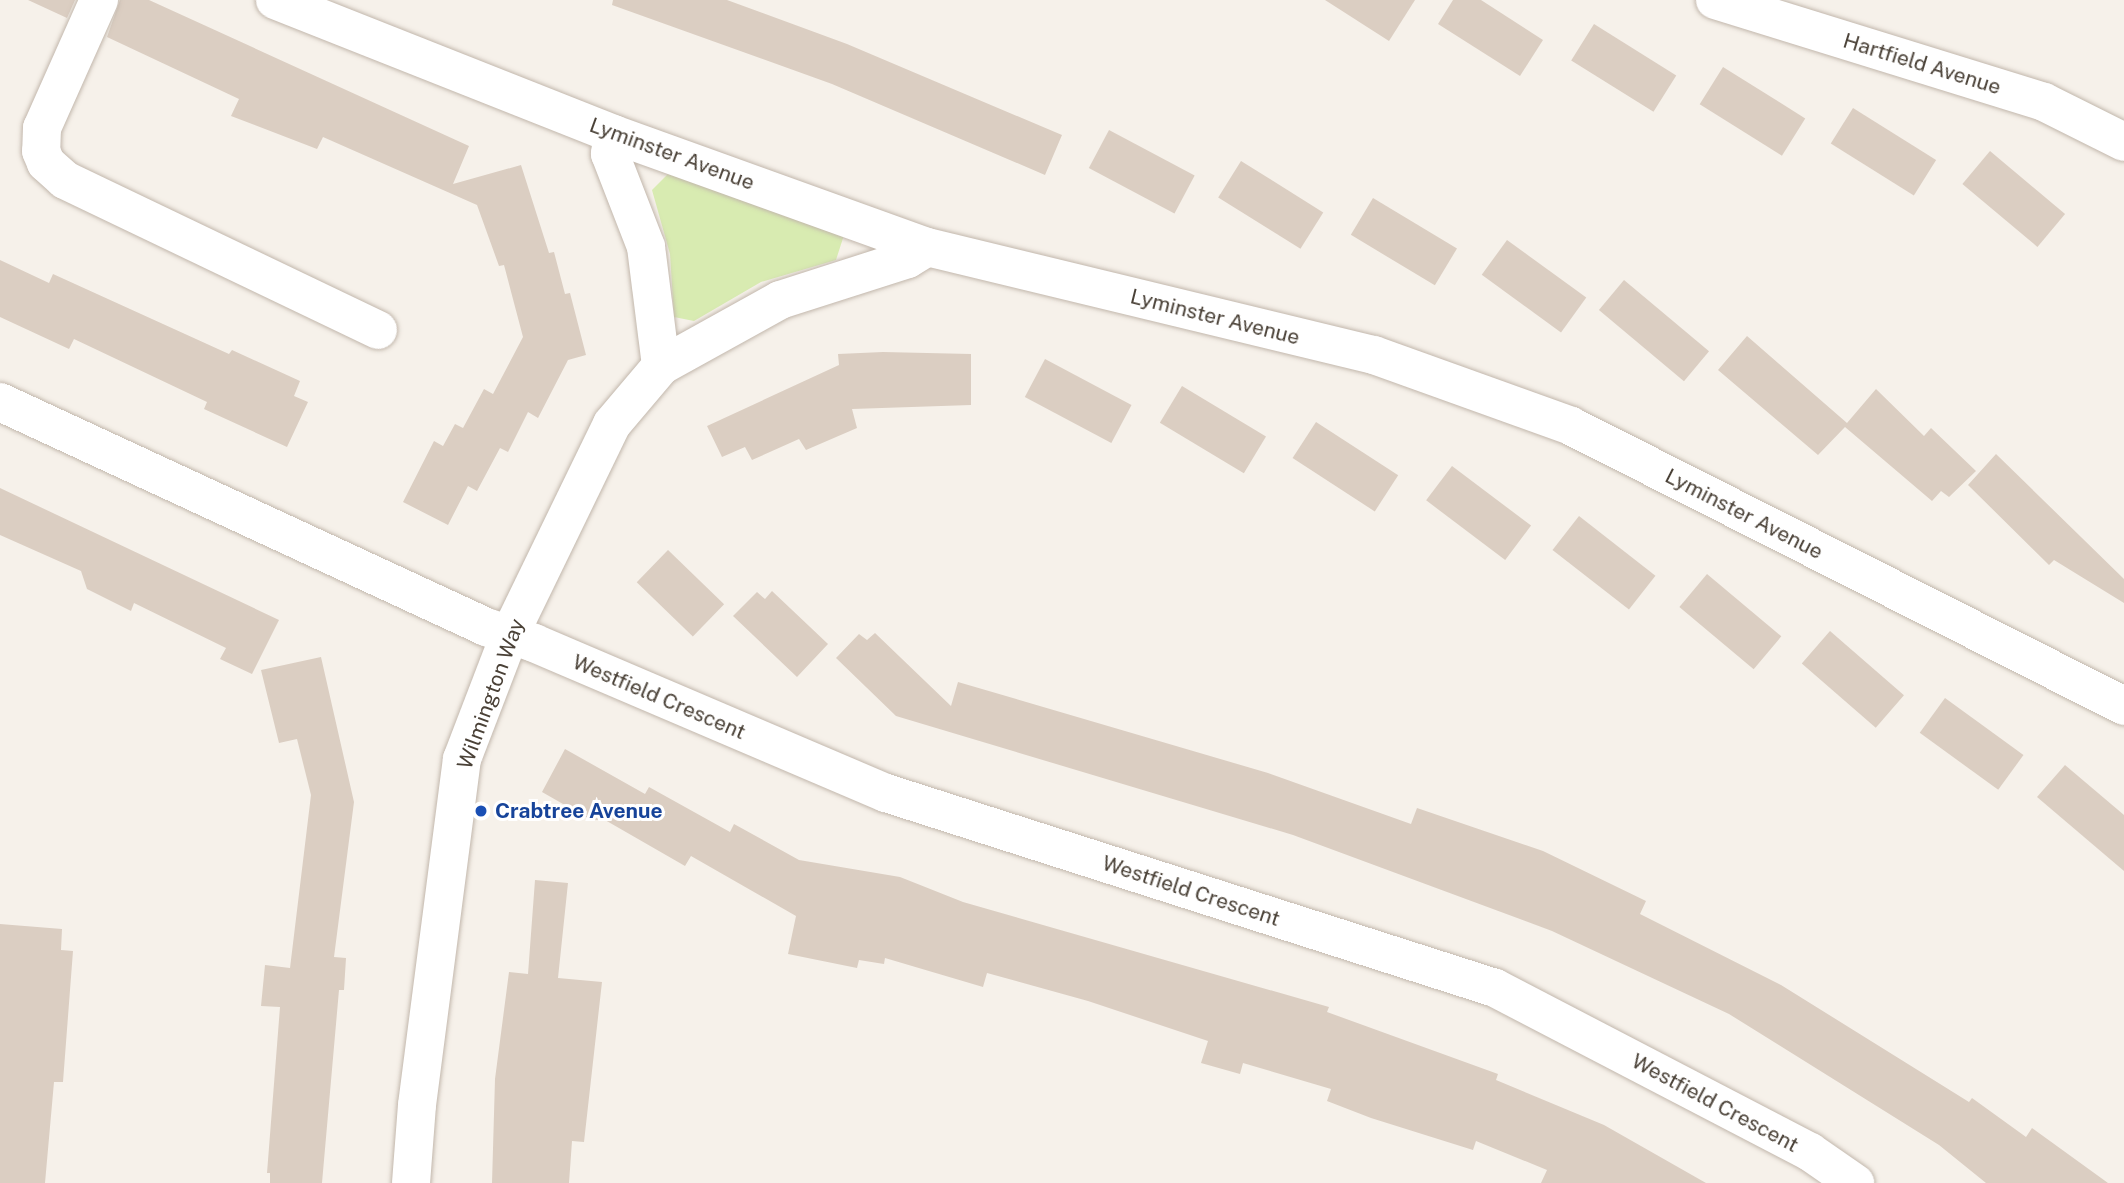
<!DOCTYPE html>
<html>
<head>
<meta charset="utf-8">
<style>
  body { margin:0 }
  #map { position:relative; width:2124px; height:1183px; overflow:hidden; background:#f6f1ea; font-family:"Public Sans",sans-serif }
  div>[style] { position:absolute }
  .green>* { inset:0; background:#d8ebb1 }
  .building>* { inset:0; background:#dbcec2; transform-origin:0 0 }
  .roads { filter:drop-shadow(0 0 2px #c2b7ac) drop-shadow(0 0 2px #c2b7ac) }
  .minor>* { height:38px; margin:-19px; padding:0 19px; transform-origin:19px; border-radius:19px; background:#fff }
  .dots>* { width:19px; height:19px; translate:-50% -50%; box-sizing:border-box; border:4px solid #fff; border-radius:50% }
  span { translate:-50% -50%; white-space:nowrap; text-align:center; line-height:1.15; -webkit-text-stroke:6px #fff; paint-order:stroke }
  .street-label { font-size:21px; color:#4a4137 }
  .transit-label { font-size:21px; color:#164399; font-weight:700 }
  .left { translate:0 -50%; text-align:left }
</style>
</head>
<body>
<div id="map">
  <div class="green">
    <i style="clip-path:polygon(669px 173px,844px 235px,836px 260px,761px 282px,694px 321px,674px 317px,670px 254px,652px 190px)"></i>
  </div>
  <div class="building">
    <i style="clip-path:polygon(28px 0,75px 0,67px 18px)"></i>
    <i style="clip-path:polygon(120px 0,149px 0,469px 146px,453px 184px,521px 165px,549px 253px,554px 252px,565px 294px,570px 293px,586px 355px,568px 360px,538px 418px,528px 412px,508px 452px,500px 448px,477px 491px,468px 486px,448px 525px,403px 502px,434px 441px,443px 446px,455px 424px,463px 428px,484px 389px,493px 394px,523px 337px,504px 265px,499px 266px,477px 205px,323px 137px,317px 149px,231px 116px,239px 99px,107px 37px)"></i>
    <i style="clip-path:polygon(613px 0,727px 0,847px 44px,1062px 135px,1045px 175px,832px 84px,612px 5px)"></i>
    <i style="clip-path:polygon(1325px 0,1415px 0,1389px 41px)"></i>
    <i style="clip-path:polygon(1453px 0,1481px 0,1543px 40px,1520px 76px,1438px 24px)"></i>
    <i style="left:1594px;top:24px;width:97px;height:43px;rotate:32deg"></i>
    <i style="left:1723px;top:67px;width:97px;height:44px;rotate:32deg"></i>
    <i style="left:1853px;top:108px;width:98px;height:42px;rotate:32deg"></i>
    <i style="left:1109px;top:130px;width:97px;height:43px;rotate:28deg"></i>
    <i style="left:1990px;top:151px;width:98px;height:43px;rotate:40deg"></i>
    <i style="left:1241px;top:161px;width:97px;height:43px;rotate:32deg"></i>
    <i style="left:1373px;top:198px;width:98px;height:43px;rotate:31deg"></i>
    <i style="left:1507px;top:240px;width:98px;height:43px;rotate:36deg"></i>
    <i style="clip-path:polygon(0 260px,49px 283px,53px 274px,229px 354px,232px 350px,300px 381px,294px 396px,308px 402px,287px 447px,204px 409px,207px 402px,74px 339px,69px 349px,0 317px)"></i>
    <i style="left:1624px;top:280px;width:111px;height:39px;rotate:40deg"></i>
    <i style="clip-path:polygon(1747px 336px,1847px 423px,1876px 389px,1924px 436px,1931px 428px,1976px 471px,1949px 497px,1941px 491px,1932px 501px,1845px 427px,1818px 455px,1718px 370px)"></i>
    <i style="clip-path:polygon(883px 352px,971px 354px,971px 405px,852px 409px,857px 428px,806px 450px,799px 439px,752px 460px,745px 447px,722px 457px,707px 426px,839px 365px,838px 354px)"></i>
    <i style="left:1045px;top:359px;width:98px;height:43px;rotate:28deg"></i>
    <i style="left:1182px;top:386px;width:98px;height:43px;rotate:31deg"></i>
    <i style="left:1316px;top:422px;width:98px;height:43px;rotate:33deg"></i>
    <i style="clip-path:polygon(1996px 454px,2124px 579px,2124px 603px,2054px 560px,2049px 565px,1968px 485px)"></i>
    <i style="left:1452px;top:466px;width:99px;height:43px;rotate:37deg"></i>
    <i style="clip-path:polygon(0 488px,279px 620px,252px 674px,220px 659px,226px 648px,134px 603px,131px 611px,87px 589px,81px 571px,0 535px)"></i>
    <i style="left:1579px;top:516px;width:97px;height:43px;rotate:38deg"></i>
    <i style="left:668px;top:550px;width:78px;height:45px;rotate:44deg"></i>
    <i style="left:1707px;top:574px;width:97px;height:43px;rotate:40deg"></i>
    <i style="clip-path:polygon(772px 591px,828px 644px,797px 677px,733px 616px,757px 592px,765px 599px)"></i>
    <i style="left:1830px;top:631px;width:98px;height:43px;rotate:41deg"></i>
    <i style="clip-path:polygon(875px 633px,951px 706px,958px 682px,1268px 773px,1411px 824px,1417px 808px,1543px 851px,1646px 901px,1640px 914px,1781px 985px,1969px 1102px,1972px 1098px,2026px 1137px,2032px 1128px,2108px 1183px,1986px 1183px,1939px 1145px,1729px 1014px,1552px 931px,1293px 835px,896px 716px,836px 658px,859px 634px,867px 640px)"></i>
    <i style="clip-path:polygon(321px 657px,354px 802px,334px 957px,346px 958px,344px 990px,339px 990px,322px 1183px,270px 1183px,270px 1173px,267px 1173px,280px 1007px,261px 1006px,265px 965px,290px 968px,311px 795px,297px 739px,279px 743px,261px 670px)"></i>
    <i style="left:1945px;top:698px;width:97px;height:43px;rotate:36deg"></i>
    <i style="clip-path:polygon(565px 749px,645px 794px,649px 787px,730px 832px,734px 824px,799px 860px,900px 877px,963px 902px,1329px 1007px,1327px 1012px,1498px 1074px,1496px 1080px,1604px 1125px,1706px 1183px,1541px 1183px,1547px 1170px,1476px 1141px,1473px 1150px,1371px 1118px,1327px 1101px,1331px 1089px,1243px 1063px,1240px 1074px,1201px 1063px,1208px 1041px,1088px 1001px,987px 973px,983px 987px,885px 958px,884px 964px,859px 960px,857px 968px,788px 954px,796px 916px,691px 856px,685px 866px,605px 820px,591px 820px,542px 792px)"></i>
    <i style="clip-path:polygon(2065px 765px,2124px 815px,2124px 871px,2037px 797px)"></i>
    <i style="clip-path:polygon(535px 880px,568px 883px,558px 978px,602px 982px,584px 1142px,572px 1141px,569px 1183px,492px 1183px,495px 1079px,509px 972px,528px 974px)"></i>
    <i style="clip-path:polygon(0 924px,62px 929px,61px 950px,73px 951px,63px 1082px,54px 1082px,45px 1183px,0 1183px)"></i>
  </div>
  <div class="roads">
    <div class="minor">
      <i style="left:99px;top:0;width:140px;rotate:114deg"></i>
      <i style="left:42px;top:128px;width:23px;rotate:92deg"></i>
      <i style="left:41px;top:151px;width:13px;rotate:67deg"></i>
      <i style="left:46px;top:163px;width:25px;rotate:42deg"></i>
      <i style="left:65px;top:180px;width:347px;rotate:25.6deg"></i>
      <i style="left:275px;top:0;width:364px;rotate:21.6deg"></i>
      <i style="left:613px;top:134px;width:334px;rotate:19.8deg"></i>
      <i style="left:927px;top:247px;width:460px;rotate:13.6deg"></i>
      <i style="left:1374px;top:355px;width:209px;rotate:19.8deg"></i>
      <i style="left:1571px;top:426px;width:620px;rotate:26.85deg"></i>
      <i style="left:1715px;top:0;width:344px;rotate:17.2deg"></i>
      <i style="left:2044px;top:102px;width:89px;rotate:26.6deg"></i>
      <i style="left:613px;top:134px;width:20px;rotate:99deg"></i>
      <i style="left:610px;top:154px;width:100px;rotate:68.8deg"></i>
      <i style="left:646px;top:247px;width:120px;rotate:82.8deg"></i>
      <i style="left:0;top:402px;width:536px;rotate:24.84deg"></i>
      <i style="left:486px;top:627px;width:51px;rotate:18.4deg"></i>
      <i style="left:534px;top:643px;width:383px;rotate:23.1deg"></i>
      <i style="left:886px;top:793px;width:639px;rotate:17.75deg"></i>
      <i style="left:1495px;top:988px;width:355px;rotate:27.5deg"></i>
      <i style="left:1810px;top:1152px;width:55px;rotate:34.6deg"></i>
      <i style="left:411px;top:1183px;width:78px;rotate:-85.6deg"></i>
      <i style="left:417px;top:1105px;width:349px;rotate:-82.6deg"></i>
      <i style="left:462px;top:759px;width:134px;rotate:-69deg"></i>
      <i style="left:510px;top:634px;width:233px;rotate:-64.1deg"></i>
      <i style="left:612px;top:424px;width:76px;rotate:-49.8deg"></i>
      <i style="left:661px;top:366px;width:136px;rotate:-29deg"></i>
      <i style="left:780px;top:300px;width:134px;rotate:-17.8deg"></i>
      <i style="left:908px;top:259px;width:22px;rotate:-32deg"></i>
    </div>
  </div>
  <div class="dots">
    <i style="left:481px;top:811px;background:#1a4fb4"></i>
  </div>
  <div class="street-label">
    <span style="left:1922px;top:64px;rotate:17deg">Hartfield Avenue</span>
    <span style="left:672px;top:154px;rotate:20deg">Lyminster Avenue</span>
    <span style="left:1215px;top:317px;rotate:14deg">Lyminster Avenue</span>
    <span style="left:1744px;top:514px;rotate:27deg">Lyminster Avenue</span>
    <span style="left:491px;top:694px;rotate:-70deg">Wilmington Way</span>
    <span style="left:659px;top:697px;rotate:23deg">Westfield Crescent</span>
    <span style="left:1191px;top:891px;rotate:18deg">Westfield Crescent</span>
    <span style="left:1715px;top:1103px;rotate:28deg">Westfield Crescent</span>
  </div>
  <div class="transit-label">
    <span class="left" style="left:495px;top:811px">Crabtree Avenue</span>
  </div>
</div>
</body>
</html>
